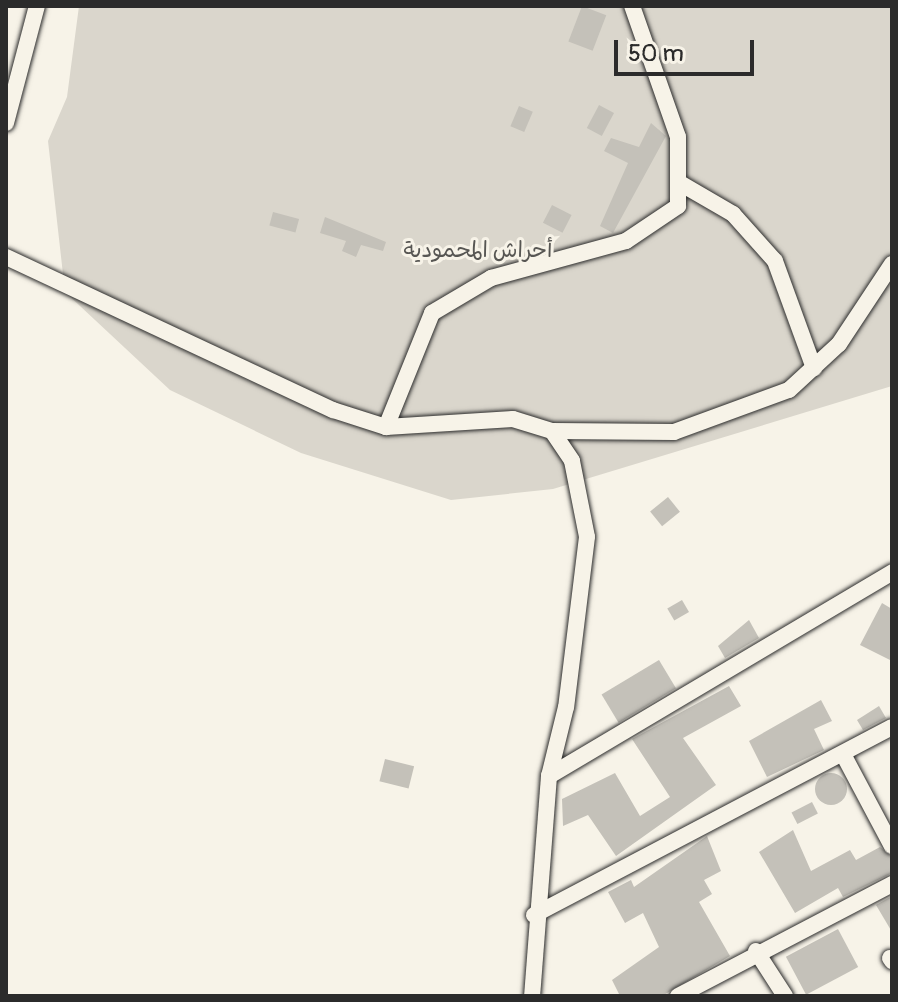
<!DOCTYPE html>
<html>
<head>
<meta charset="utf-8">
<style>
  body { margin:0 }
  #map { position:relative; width:898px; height:1002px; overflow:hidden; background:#f7f3e8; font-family:Pangolin,"Playpen Sans Arabic",sans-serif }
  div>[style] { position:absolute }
  .green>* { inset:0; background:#dad6cc }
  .building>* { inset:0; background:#c4c1b9; transform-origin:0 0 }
  .round { border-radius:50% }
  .roads { filter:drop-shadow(0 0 2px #2b2b2b) drop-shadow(0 0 2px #2b2b2b) }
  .minor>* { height:16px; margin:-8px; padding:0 8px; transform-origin:8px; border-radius:8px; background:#f7f3e8 }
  span { translate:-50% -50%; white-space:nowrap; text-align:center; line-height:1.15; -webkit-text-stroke:6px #f7f3e8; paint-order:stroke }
  .park-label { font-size:22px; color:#575653 }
  .frame { position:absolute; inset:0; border:8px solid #2b2b2b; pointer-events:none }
  .scale { position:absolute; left:614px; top:40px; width:140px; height:36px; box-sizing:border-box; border:4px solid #2b2b2b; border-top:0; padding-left:10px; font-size:24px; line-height:28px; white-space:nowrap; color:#2b2b2b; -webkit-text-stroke:6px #f7f3e8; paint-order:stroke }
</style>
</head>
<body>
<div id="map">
  <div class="green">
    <i style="clip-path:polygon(79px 6px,892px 6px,892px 386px,553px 489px,451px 500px,301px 453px,170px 390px,65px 292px,48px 141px,67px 97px)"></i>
  </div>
  <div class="building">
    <i style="left:582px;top:6px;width:26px;height:38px;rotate:21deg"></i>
    <i style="left:599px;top:105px;width:17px;height:26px;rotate:28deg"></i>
    <i style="left:519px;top:106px;width:15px;height:22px;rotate:23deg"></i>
    <i style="clip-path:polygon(651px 123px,666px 136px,613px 233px,600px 226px,628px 163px,604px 151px,611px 138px,639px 147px)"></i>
    <i style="left:552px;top:205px;width:22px;height:20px;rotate:27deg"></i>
    <i style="left:273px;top:212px;width:27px;height:14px;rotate:15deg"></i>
    <i style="clip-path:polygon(325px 217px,386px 242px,383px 251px,361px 245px,356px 257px,342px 251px,346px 241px,320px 233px)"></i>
    <i style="left:668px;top:497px;width:19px;height:23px;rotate:51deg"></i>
    <i style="left:682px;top:600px;width:14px;height:17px;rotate:60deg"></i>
    <i style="clip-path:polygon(882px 603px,892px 609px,892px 661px,860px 645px)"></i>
    <i style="clip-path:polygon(749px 620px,759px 638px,725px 658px,718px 646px)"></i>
    <i style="left:659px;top:660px;width:33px;height:67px;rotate:59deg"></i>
    <i style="clip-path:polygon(729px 686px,741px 706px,683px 738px,716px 785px,616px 856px,588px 815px,563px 826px,562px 799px,615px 773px,640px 816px,670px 797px,632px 739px)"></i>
    <i style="clip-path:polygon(821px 700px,832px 721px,814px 729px,824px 750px,767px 777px,749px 741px)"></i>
    <i style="clip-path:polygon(879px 706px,886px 718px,863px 730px,857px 720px)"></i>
    <i style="left:385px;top:759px;width:30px;height:23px;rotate:14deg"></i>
    <i class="round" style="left:815px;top:773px;width:32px;height:32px"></i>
    <i style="left:812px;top:802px;width:13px;height:23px;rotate:63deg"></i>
    <i style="clip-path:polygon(793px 830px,811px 871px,850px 850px,856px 860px,880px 847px,892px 857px,892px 873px,843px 897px,838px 888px,795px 913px,759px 852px)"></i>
    <i style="clip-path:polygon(707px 836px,721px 871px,704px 880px,712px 894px,699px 902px,730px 956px,662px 996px,620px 996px,612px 980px,659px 947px,643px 913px,625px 923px,608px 892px,631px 880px,634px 887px)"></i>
    <i style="clip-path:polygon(892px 896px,892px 932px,876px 905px)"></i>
    <i style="left:838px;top:929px;width:43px;height:59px;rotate:62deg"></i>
  </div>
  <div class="roads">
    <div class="minor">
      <i style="left:6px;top:123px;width:121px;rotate:-75.2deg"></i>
      <i style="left:678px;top:182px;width:64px;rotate:30.2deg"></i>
      <i style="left:733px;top:214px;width:63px;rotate:48.2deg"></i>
      <i style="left:775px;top:261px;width:114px;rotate:70deg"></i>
      <i style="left:6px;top:257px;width:361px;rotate:25.1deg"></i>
      <i style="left:333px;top:410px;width:56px;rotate:17.8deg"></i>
      <i style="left:386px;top:427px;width:127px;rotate:-3.6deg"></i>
      <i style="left:513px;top:419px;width:41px;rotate:17.1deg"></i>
      <i style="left:552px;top:431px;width:36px;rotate:56deg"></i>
      <i style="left:572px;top:461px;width:77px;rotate:78.8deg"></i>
      <i style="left:587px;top:537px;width:171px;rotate:97deg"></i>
      <i style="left:566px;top:707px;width:71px;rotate:103.8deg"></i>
      <i style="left:549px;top:776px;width:221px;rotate:94.4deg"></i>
      <i style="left:386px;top:427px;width:123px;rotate:-68deg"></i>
      <i style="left:432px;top:313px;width:69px;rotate:-30.7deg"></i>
      <i style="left:491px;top:278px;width:140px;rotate:-15.3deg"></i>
      <i style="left:626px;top:241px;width:63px;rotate:-33.9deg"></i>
      <i style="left:678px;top:206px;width:69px;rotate:-90deg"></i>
      <i style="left:678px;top:137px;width:139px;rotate:-109.3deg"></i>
      <i style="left:552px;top:431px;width:122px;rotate:0.5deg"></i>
      <i style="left:674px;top:432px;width:122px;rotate:-20.1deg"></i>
      <i style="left:789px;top:390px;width:68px;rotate:-42.6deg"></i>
      <i style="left:839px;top:344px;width:96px;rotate:-56.5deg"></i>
      <i style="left:843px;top:754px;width:104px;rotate:62deg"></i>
      <i style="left:549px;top:776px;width:399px;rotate:-30.7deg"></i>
      <i style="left:534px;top:915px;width:404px;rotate:-27.7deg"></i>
      <i style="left:756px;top:951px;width:54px;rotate:57.2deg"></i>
      <i style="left:890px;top:958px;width:4px;rotate:56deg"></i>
      <i style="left:678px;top:996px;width:242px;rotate:-27.6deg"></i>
    </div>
  </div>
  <div class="park-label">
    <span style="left:478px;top:251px">أحراش المحمودية</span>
  </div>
  <div class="frame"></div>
  <div class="scale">50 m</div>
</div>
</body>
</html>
